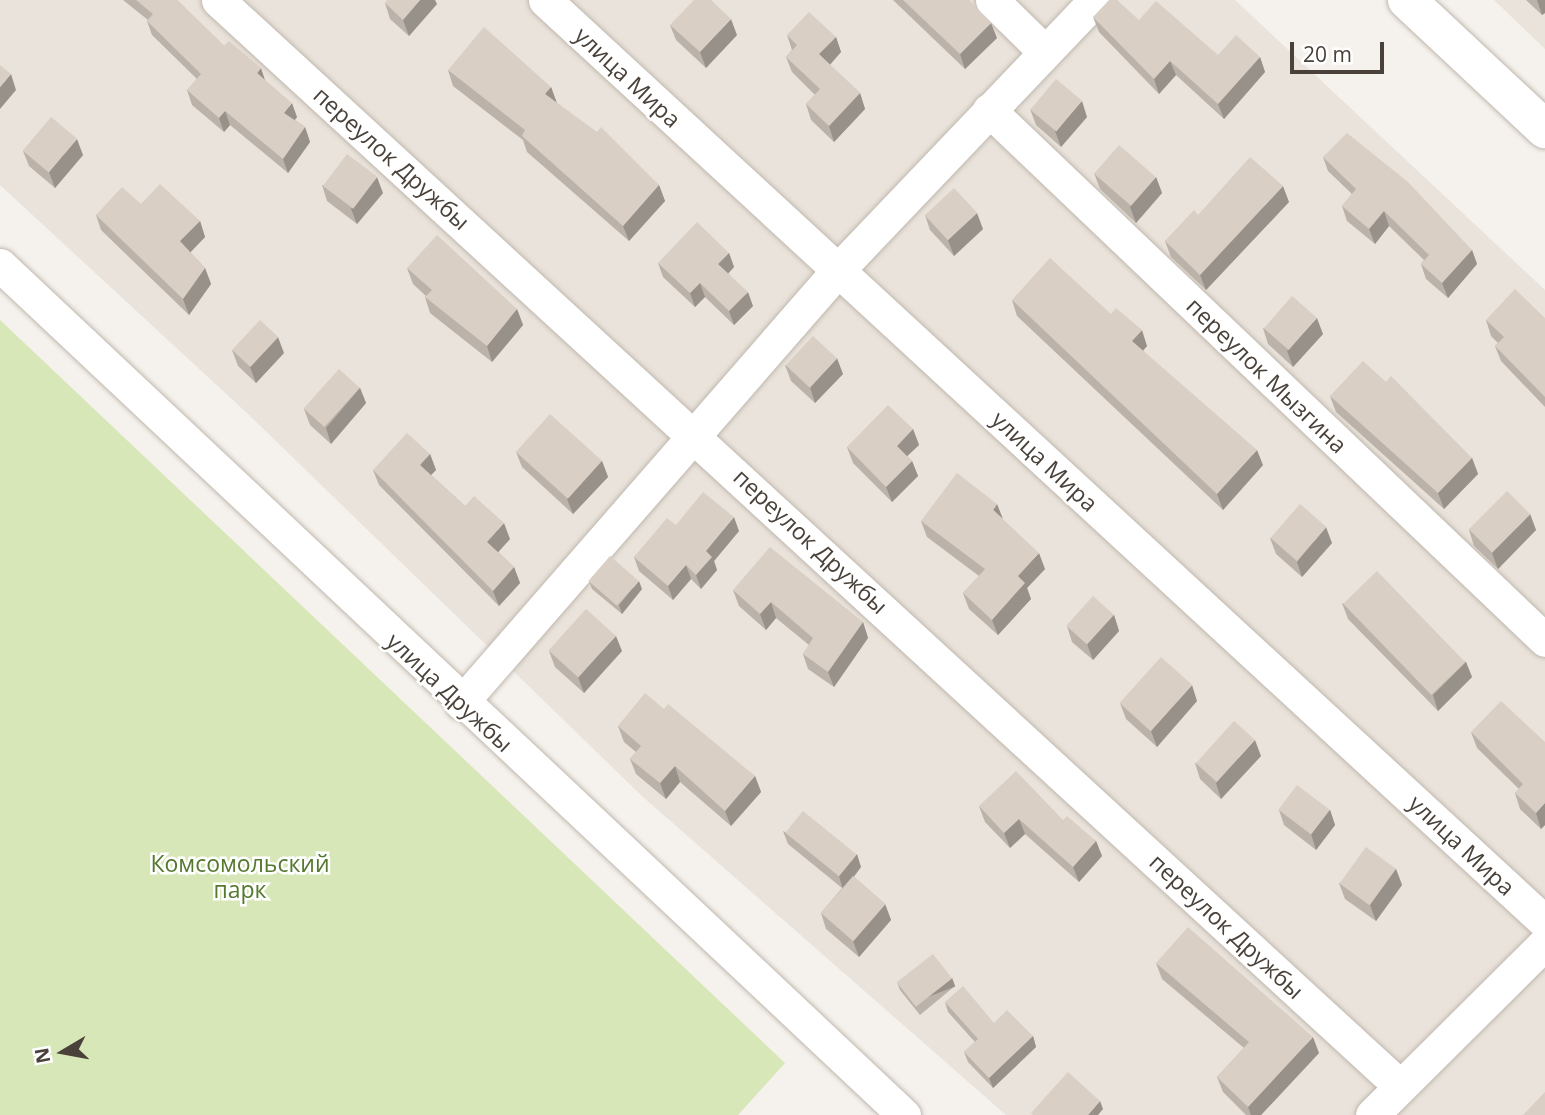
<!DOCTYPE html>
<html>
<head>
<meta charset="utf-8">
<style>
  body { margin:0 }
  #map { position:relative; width:1545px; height:1115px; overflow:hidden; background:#f5f1ec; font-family:"Open Sans",sans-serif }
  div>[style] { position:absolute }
  .residential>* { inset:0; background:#e9e3db }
  .green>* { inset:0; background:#d7e7b8 }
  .roads { filter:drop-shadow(0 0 2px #c1b8af) drop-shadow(0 0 2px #c1b8af) }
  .minor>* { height:33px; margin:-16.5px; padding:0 16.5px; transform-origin:16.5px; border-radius:16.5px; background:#fff }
  .tertiary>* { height:38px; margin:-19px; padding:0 19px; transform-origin:19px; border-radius:19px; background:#fff }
  .wall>* { inset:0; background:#bbb2a9 }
  .shaded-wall>* { inset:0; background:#98918a; transform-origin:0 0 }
  .building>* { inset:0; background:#d9cfc5; transform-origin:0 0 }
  span { translate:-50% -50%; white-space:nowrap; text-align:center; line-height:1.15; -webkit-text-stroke:5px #fff; paint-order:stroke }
  .street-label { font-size:23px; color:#4a423a }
  .park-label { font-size:23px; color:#55792f }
  .north { position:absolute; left:28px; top:1017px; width:70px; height:70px; -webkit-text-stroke:5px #fff; paint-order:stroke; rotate:260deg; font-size:19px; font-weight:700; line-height:28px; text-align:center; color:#4a423a }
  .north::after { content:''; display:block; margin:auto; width:24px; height:32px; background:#4a423a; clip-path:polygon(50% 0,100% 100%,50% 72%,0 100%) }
  .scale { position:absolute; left:1290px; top:42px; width:94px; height:32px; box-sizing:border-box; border:4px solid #4a423a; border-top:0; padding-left:9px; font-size:21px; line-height:24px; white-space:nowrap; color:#4a423a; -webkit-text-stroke:5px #fff; paint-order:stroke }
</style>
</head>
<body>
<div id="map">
  <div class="residential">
    <i style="clip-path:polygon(0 0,1235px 0,1545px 290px,1545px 1115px,1006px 1115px,643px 797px,249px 415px,0 185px)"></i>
    <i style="clip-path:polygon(1494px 0,1545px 0,1545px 49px)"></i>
  </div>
  <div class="green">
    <i style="clip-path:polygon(0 320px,785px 1063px,738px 1115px,0 1115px)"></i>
  </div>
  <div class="roads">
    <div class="minor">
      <i style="left:218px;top:0;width:1605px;rotate:42.58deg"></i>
      <i style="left:545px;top:0;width:1360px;rotate:42.68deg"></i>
      <i style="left:992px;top:0;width:74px;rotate:44.5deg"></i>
      <i style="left:989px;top:110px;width:768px;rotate:43.63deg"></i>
      <i style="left:0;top:265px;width:1241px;rotate:43.24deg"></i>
      <i style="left:461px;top:703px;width:574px;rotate:-48.95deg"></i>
      <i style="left:838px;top:270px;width:373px;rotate:-46.4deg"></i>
      <i style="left:1372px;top:1115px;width:244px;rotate:-44.8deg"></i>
    </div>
    <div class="tertiary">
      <i style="left:1407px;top:0;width:189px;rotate:43.1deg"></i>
    </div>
  </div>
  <div class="wall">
    <i style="clip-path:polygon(123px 0,177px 0,224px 46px,265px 80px,297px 117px,295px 120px,305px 127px,310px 142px,288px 173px,230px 125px,224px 132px,192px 105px,187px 90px,197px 79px,152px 35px,147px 21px,148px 20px)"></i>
    <i style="clip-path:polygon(893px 0,969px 0,997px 38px,965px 69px)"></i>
    <i style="clip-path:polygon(1526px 0,1545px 0,1545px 13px,1542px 15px)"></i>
    <i style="clip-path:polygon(385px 3px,437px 4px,409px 36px,390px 19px)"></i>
    <i style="clip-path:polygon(1093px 17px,1139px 20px,1218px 55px,1260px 57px,1265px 72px,1224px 119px,1176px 75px,1159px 94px,1099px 32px)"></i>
    <i style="clip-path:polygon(670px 25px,737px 35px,706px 68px,676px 40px)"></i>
    <i style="clip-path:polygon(787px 35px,836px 37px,841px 52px,830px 65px,860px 93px,865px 109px,834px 142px,811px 120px,806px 104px,815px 95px,792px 72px,786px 57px,792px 50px)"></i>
    <i style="clip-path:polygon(448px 70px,551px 87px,556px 102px,659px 185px,665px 201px,629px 241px,527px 152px,523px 140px,453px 86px)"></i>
    <i style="clip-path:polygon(1030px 109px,1087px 117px,1061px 147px,1036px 125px)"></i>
    <i style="clip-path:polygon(23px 151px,83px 155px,55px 188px,29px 166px)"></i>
    <i style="clip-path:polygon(1323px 157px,1472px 250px,1477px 264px,1448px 298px,1426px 279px,1421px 264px,1424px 260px,1389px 226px,1375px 244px,1347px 221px,1342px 206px,1352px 194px,1328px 171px)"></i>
    <i style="clip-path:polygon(1094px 173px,1156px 177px,1162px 193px,1136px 223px,1100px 189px)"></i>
    <i style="clip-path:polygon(322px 185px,383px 193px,357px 224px,327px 201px)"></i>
    <i style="clip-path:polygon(1289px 202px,1206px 290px,1171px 257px,1165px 241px,1198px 215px)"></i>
    <i style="clip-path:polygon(141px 204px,200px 221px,205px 237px,190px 252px,205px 268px,211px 284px,189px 315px,101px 230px,96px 215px)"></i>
    <i style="clip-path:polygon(925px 215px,983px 229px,954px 256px,930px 230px)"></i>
    <i style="clip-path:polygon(729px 253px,734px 267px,728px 273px,753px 306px,734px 325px,705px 297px,695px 307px,663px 277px,658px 263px)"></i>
    <i style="clip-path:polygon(407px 268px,517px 309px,523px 325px,492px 362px,430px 313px,425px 297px,426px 296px,413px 284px)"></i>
    <i style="clip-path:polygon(1012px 300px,1111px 314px,1147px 346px,1143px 351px,1263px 465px,1223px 510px,1017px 316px)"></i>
    <i style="clip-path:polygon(1545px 318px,1545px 407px,1501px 361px,1495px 346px,1498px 343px,1491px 336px,1486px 320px)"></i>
    <i style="clip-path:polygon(1263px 328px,1323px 334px,1293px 367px,1268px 344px)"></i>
    <i style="clip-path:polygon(232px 350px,284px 353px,256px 383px,238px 366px)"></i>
    <i style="clip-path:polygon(785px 365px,843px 374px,815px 403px,791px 381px)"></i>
    <i style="clip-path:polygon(360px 388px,366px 403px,331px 444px,310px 425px,304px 409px)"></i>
    <i style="clip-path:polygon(1330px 396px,1472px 458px,1478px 474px,1444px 509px,1336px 412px)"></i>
    <i style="clip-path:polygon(913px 429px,919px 445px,907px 456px,912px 461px,918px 476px,892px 502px,853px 463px,847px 447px)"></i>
    <i style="clip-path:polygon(516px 452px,602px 461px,608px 477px,573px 514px,522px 467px)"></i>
    <i style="clip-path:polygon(430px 454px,436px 470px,431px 475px,465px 506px,510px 539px,498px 552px,514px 567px,520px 583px,499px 606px,379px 485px,373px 470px)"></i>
    <i style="clip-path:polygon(1530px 514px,1536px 530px,1498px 569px,1474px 546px,1469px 530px)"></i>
    <i style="clip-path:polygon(1003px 520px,1045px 569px,1027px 588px,1031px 599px,998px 635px,969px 609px,963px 593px,979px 576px,927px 537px,921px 521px)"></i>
    <i style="clip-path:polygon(676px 525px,739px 531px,714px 561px,717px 570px,701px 589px,691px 579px,673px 600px,639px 571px,634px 557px)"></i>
    <i style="clip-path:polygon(1270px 538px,1332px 543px,1302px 577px,1276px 554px)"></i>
    <i style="clip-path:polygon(589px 581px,642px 589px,622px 614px,592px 589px)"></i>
    <i style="clip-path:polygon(733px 590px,863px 622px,868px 638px,834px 687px,808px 669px,803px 654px,809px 645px,776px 618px,766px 630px,739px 606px)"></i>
    <i style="clip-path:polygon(1342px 603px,1466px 662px,1472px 677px,1438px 711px,1348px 619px)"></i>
    <i style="clip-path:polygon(1114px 615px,1119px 631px,1093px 660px,1072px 642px,1067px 626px)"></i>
    <i style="clip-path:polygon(549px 651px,622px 651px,584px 693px,555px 667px)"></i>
    <i style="clip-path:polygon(1197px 701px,1157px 747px,1126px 719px,1120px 703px)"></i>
    <i style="clip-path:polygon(664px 709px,755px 776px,761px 792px,731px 826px,680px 782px,666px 799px,636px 774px,630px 759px,636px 752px,624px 742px,618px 726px)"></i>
    <i style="clip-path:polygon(1471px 732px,1545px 742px,1545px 825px,1541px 829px,1520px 809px,1515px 793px,1519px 789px,1477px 748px)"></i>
    <i style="clip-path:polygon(1261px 756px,1221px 799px,1200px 779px,1195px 763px)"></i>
    <i style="clip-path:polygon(979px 806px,1063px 820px,1096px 841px,1102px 856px,1079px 882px,1025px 834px,1010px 848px,985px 822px)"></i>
    <i style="clip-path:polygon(1279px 810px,1330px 810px,1335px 825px,1316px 850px,1284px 825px)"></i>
    <i style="clip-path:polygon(783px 831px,861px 867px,854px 877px,885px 904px,891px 920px,859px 957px,826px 929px,821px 913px,842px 888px,788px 844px)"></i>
    <i style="clip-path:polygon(1396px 869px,1402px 885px,1376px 921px,1345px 899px,1339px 883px)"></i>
    <i style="clip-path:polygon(1156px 963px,1319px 1053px,1261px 1115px,1246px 1115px,1223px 1092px,1217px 1077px,1244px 1048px,1162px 979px)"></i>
    <i style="clip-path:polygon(952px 978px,955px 986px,920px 1015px,900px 990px,897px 982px)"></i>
    <i style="clip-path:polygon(945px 1002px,994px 1023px,1033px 1036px,1036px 1047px,993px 1088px,968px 1062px,964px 1052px,975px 1042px,948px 1012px)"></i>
  </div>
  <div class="shaded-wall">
    <i style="clip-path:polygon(420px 0,435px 0,437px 4px,409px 36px,403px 20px)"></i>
    <i style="clip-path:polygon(1537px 0,1545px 0,1545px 13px,1542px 15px)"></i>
    <i style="clip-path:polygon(731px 19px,737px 35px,706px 68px,700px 52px)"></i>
    <i style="clip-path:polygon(991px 23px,997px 38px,965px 69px,960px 54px)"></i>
    <i style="clip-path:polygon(836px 37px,841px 52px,825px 70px,819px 54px)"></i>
    <i style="clip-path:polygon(1260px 57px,1265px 72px,1224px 119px,1218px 104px)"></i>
    <i style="clip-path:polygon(1170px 61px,1176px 75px,1159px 94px,1154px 79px)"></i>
    <i style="clip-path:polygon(261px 68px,266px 83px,257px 73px)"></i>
    <i style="clip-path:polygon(11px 74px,16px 90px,0 109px,0 87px)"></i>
    <i style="clip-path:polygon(551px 87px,557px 103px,545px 94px)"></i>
    <i style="clip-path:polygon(860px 93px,865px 109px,834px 142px,829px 126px)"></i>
    <i style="clip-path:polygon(1082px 101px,1087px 117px,1061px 147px,1055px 131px)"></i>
    <i style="clip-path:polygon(292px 103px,297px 117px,289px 127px,284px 113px)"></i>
    <i style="clip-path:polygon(225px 111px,230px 125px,224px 132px,219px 118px)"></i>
    <i style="clip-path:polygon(305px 127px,310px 142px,288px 173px,283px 159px)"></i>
    <i style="clip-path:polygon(77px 139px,83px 155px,55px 188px,49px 172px)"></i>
    <i style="clip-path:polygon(377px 177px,383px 193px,357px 224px,351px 209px)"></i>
    <i style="clip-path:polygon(1156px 177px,1162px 193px,1136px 223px,1130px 207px)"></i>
    <i style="clip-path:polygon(659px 185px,665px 201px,629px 241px,623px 226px)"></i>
    <i style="clip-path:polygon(1283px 186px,1289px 202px,1206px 290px,1200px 275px)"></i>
    <i style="clip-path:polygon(1384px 211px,1389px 226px,1375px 244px,1369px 229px)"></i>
    <i style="clip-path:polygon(977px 213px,983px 229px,954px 256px,948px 240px)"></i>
    <i style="clip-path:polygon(200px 221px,205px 237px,186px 257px,180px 241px)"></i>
    <i style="clip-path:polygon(1472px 250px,1477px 264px,1448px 298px,1442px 283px)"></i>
    <i style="clip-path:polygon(729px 253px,734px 267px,724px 278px,718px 264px)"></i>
    <i style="clip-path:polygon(205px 268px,211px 284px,189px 315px,183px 299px)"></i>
    <i style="clip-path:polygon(700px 283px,705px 297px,695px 307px,690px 293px)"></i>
    <i style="clip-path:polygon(748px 292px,753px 306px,734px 325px,729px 311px)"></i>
    <i style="clip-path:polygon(517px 309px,523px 325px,492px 362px,487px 346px)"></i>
    <i style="clip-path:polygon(1317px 318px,1323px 334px,1293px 367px,1287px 351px)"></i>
    <i style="clip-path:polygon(1142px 330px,1147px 346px,1137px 357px,1132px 341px)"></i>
    <i style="clip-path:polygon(278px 337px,284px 353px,256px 383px,250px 367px)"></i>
    <i style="clip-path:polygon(837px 358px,843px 374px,815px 403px,810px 387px)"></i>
    <i style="clip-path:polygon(360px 388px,366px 403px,331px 444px,326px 428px)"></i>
    <i style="clip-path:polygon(913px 429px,919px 445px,902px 461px,897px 446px)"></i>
    <i style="clip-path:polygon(1257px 450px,1263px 465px,1223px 510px,1217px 494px)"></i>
    <i style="clip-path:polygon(430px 454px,436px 470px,425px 481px,420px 465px)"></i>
    <i style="clip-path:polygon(1472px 458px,1478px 474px,1444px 509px,1438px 493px)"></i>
    <i style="clip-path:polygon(602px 461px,608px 477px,573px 514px,567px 499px)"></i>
    <i style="clip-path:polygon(912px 461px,918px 476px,892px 502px,886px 487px)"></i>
    <i style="clip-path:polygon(997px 504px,1003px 519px,993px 510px)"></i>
    <i style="clip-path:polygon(1530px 514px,1536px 530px,1498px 569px,1492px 553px)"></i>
    <i style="clip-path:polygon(734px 517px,739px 531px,714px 561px,717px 570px,701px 589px,696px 575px,706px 551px)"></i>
    <i style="clip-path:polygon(504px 523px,510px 539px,493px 558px,487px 542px)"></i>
    <i style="clip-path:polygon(1326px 527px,1332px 543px,1302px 577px,1297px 562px)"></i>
    <i style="clip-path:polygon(1039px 553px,1045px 569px,1027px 588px,1031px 599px,998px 635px,992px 620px,1018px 576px)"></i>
    <i style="clip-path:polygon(686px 565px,691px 579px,673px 600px,668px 586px)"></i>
    <i style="clip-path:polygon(514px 567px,520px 583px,499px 606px,493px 591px)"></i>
    <i style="clip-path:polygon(639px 581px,642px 589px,622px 614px,619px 605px)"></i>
    <i style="clip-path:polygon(771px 602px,776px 618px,766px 630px,760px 614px)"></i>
    <i style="clip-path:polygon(1114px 615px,1119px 631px,1093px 660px,1087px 644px)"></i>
    <i style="clip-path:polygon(863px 622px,868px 638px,834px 687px,828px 672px)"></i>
    <i style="clip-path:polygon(616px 636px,622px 651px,584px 693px,578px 677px)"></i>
    <i style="clip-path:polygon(1466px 662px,1472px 677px,1438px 711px,1433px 695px)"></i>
    <i style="clip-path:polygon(1192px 685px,1197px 701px,1157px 747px,1151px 731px)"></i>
    <i style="clip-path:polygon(1255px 740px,1261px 756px,1221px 799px,1216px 783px)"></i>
    <i style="clip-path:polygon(675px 766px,680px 782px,666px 799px,660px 783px)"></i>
    <i style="clip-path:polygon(755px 776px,761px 792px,731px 826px,725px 811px)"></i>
    <i style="clip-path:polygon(1545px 803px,1545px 825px,1541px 829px,1536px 813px)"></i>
    <i style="clip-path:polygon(1330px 810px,1335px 825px,1316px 850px,1311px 834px)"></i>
    <i style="clip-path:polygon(1019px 819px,1025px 834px,1010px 848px,1004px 833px)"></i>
    <i style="clip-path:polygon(1096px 841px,1102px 856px,1079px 882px,1073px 867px)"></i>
    <i style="clip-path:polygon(857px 854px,861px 867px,843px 890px,839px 876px)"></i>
    <i style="clip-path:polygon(1396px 869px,1402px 885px,1376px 921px,1370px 905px)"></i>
    <i style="clip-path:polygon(885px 904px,891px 920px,859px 957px,853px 941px)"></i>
    <i style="left:952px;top:978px;width:9px;height:45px;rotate:69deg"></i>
    <i style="clip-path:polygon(1033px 1036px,1036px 1047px,993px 1088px,989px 1078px)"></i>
    <i style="clip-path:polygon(1313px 1037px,1319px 1053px,1261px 1115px,1251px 1115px,1248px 1107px)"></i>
    <i style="clip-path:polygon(1100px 1101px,1103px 1109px,1098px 1115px,1088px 1115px)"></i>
  </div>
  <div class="building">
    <i style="clip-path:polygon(136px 0,177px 0,224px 46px,229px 41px,261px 68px,257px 73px,292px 103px,284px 113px,305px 127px,283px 159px,225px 111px,219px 118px,187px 90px,201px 74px,147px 21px,153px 14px)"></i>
    <i style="clip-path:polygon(387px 0,420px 0,403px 20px,385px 3px)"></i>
    <i style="clip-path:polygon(694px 0,711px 0,731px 19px,700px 52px,670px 25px)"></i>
    <i style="clip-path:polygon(903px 0,969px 0,991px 23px,960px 54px)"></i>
    <i style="clip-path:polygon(1109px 0,1117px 0,1139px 20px,1156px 1px,1218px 55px,1236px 35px,1260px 57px,1218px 104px,1170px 61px,1154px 79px,1093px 17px)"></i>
    <i style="clip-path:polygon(809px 12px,836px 37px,819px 54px,860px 93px,829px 126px,806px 104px,820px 89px,786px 57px,797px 45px,787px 35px)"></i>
    <i style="clip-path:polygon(484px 27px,551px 87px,545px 94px,597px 132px,601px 127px,659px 185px,623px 226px,522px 136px,525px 130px,448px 70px)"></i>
    <i style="clip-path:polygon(0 65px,11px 74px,0 87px)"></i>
    <i style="left:1056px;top:79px;width:34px;height:40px;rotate:40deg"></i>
    <i style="left:51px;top:117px;width:34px;height:44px;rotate:40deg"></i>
    <i style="clip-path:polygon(1347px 133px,1408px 182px,1472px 250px,1442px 283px,1421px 264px,1429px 255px,1384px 211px,1369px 229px,1342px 206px,1356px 189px,1323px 157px)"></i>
    <i style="left:1119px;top:145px;width:49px;height:38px;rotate:41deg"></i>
    <i style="left:347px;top:154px;width:38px;height:40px;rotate:37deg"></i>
    <i style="clip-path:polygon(1250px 157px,1283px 186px,1200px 275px,1165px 241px,1194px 210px,1198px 215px)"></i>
    <i style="clip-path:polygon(160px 184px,200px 221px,180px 241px,205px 268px,183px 299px,96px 215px,122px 187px,141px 204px)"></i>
    <i style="left:954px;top:188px;width:34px;height:40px;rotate:47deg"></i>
    <i style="clip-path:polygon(697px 222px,729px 253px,718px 264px,748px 292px,729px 311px,700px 283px,690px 293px,658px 263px)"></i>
    <i style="clip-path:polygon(437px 235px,517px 309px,487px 346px,425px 297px,432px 290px,407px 268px)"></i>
    <i style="clip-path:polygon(1050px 258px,1111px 314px,1116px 308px,1142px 330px,1132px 341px,1257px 450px,1217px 494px,1012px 300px)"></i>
    <i style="clip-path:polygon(1515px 289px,1545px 318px,1545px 397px,1495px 346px,1504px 337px,1486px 320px)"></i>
    <i style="left:1292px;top:296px;width:33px;height:43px;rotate:41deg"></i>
    <i style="left:260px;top:320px;width:25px;height:41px;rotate:43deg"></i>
    <i style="left:813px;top:336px;width:33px;height:40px;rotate:43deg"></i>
    <i style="clip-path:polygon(1363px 361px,1386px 382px,1391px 376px,1472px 458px,1438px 493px,1330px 396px)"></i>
    <i style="left:339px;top:369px;width:28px;height:53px;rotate:42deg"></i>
    <i style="clip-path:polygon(888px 405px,913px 429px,897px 446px,912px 461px,886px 487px,847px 447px)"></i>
    <i style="left:550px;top:414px;width:70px;height:51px;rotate:42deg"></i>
    <i style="clip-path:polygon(407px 433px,430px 454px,420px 465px,465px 506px,474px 496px,504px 523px,487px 542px,514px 567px,493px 591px,373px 470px)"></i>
    <i style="clip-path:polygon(957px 473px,997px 504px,993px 510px,1039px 553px,1018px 576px,1025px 583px,992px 620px,963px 593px,985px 569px,921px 521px)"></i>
    <i style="left:1507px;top:491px;width:33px;height:54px;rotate:45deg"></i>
    <i style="clip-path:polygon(703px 492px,734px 517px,706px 551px,712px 557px,696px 575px,686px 565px,668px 586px,634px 557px,667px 518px,676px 525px)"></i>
    <i style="left:1300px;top:504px;width:35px;height:45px;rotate:41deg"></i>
    <i style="clip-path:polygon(770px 547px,863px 622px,828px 672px,803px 654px,813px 638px,771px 602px,760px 614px,733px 590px)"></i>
    <i style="left:610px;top:556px;width:38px;height:33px;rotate:41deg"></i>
    <i style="left:1377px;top:571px;width:127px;height:47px;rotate:46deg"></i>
    <i style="left:1093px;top:596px;width:28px;height:40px;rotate:42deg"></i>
    <i style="left:586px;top:609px;width:40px;height:56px;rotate:42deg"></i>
    <i style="left:1161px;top:657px;width:42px;height:62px;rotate:42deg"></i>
    <i style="clip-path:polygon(645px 693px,664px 709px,668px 704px,755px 776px,725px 811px,675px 766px,660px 783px,630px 759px,641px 746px,618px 726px)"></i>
    <i style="clip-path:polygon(1501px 701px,1545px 742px,1545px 803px,1536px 813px,1515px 793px,1523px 784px,1471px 732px)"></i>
    <i style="left:1234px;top:721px;width:28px;height:57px;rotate:42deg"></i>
    <i style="clip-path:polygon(1016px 771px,1063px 820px,1067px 816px,1096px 841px,1073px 867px,1019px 819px,1004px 833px,979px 806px)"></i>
    <i style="left:1297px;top:785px;width:41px;height:31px;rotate:37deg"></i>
    <i style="left:803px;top:811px;width:69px;height:28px;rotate:39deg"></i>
    <i style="left:1366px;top:847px;width:37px;height:45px;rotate:36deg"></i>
    <i style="left:853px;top:876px;width:43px;height:49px;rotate:41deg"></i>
    <i style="clip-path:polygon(1188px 927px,1313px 1037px,1248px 1107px,1217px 1077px,1249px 1042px,1156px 963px)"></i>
    <i style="left:933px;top:954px;width:31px;height:46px;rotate:52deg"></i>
    <i style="clip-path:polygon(963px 986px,994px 1023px,1007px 1010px,1033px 1036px,989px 1078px,964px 1052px,978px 1039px,945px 1002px)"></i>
    <i style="clip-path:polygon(1068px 1072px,1100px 1101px,1088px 1115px,1033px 1115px,1031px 1113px)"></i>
    <i style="clip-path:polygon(1545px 1092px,1545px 1115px,1523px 1115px)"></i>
  </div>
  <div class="street-label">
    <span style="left:628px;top:77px;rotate:43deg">улица Мира</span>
    <span style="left:392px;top:158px;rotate:42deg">переулок Дружбы</span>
    <span style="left:1267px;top:375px;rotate:44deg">переулок Мызгина</span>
    <span style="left:1045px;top:461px;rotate:43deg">улица Мира</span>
    <span style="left:811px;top:541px;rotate:43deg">переулок Дружбы</span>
    <span style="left:450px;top:692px;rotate:43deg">улица Дружбы</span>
    <span style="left:1462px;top:845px;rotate:43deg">улица Мира</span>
    <span style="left:1227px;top:926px;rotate:43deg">переулок Дружбы</span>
  </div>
  <div class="park-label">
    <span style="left:240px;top:876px">Комсомольский<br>парк</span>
  </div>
  <div class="north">N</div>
  <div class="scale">20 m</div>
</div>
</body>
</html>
